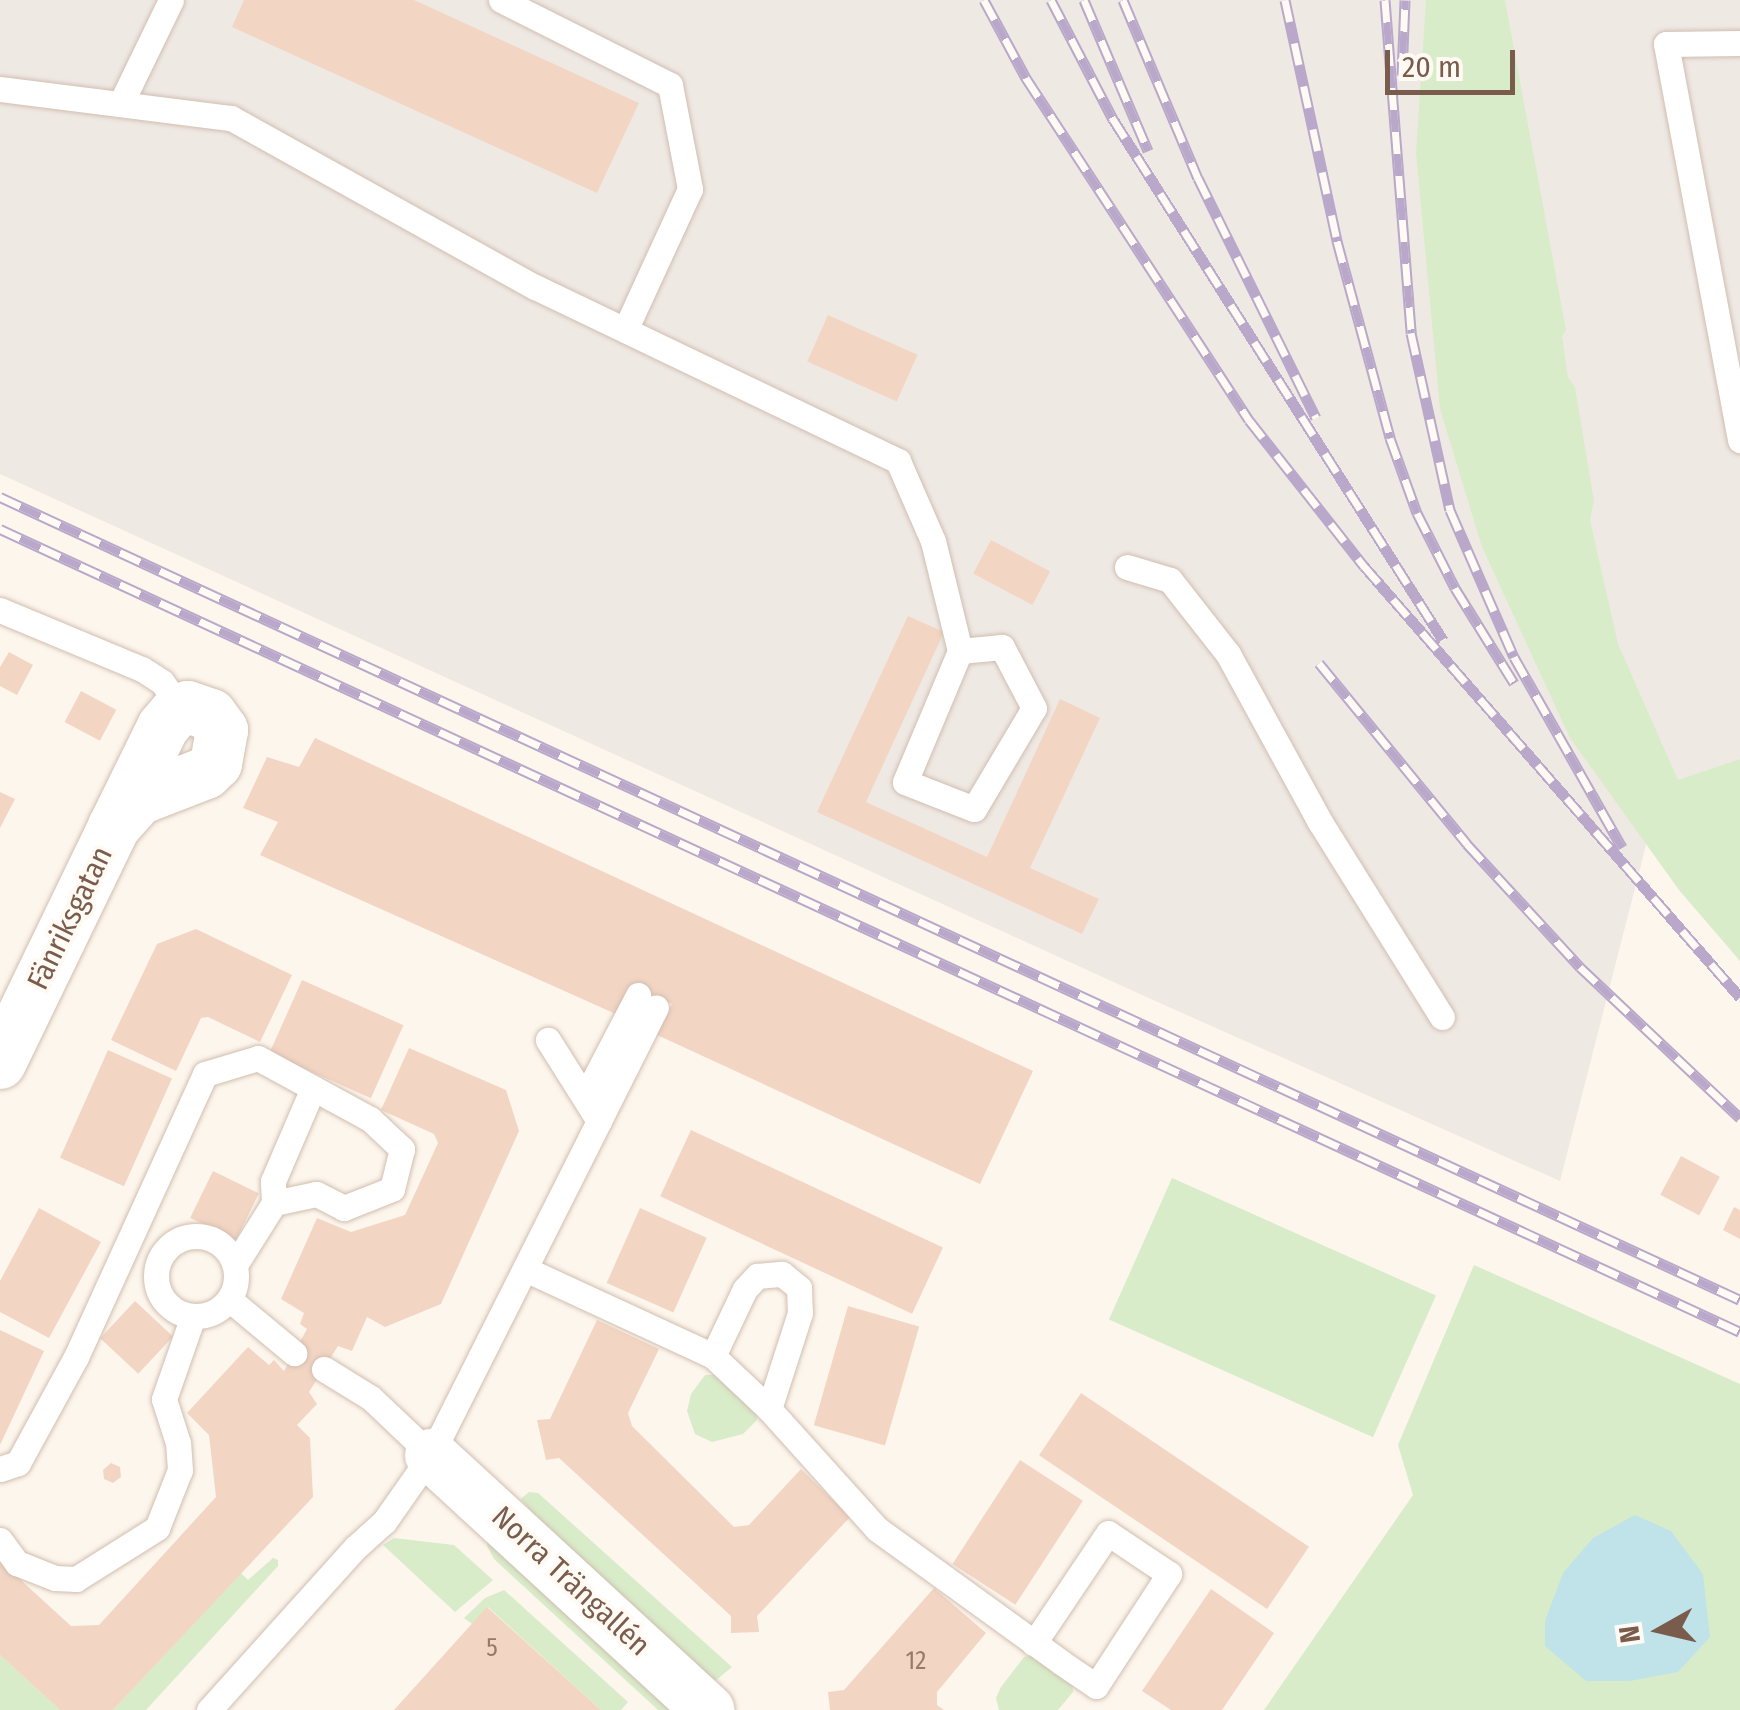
<!DOCTYPE html>
<html>
<head>
<meta charset="utf-8">
<style>
  body { margin:0 }
  #map { position:relative; width:1740px; height:1710px; overflow:hidden; background:#fdf6ec; font-family:"Fira Sans Condensed",sans-serif }
  div>[style] { position:absolute }
  .industrial>* { inset:0; background:#efe9e4 }
  .green>* { inset:0; background:#d8ecc9; transform-origin:0 0 }
  .water>* { inset:0; background:#bfe3e8 }
  .building>* { inset:0; background:#f3d5c3; transform-origin:0 0 }
  .roads { filter:drop-shadow(0 0 2px #d1beb0) drop-shadow(0 0 2px #d1beb0) }
  .lane>* { height:25px; margin:-12.5px; padding:0 12.5px; transform-origin:12.5px; border-radius:12.5px; background:#fff }
  .lane>.ring { margin:-12.5px; padding:0; box-sizing:content-box; background:none; border:25px solid #fff; border-radius:50% }
  .street>* { height:52px; margin:-26px; padding:0 26px; transform-origin:26px; border-radius:26px; background:#fff }
  .rail>* { height:11px; margin-top:-5.5px; transform-origin:0; background:repeating-linear-gradient(90deg,#fffaf3 0 22px,#b9a8c9 0 44px); box-sizing:border-box; border-block:2px solid #b9a8c9 }
  span { translate:-50% -50%; white-space:nowrap; text-align:center; line-height:1.15; -webkit-text-stroke:8px #fffaf3; paint-order:stroke }
  .number-label { font-size:25px; color:#987a6a }
  .number-label span { -webkit-text-stroke-width:0 }
  .street-label { font-size:30px; color:#7a5c4d }
  .north { position:absolute; left:1610px; top:1580px; width:100px; height:100px; -webkit-text-stroke:8px #fffaf3; paint-order:stroke; rotate:262deg; font-size:28px; font-weight:700; line-height:40px; text-align:center; color:#7a5c4d }
  .north::after { content:''; display:block; margin:auto; width:35px; height:45px; background:#7a5c4d; clip-path:polygon(50% 0,100% 100%,50% 72%,0 100%) }
  .scale { position:absolute; left:1385px; top:50px; width:130px; height:45px; box-sizing:border-box; border:5px solid #7a5c4d; border-top:0; padding-left:12px; font-size:30px; line-height:35px; white-space:nowrap; color:#7a5c4d; -webkit-text-stroke:8px #fffaf3; paint-order:stroke }
</style>
</head>
<body>
<div id="map">
  <div class="industrial">
    <i style="clip-path:polygon(0 0,1740px 0,1740px 790px,1654px 814px,1560px 1181px,1153px 1000px,0 474px)"></i>
  </div>
  <div class="green">
    <i style="clip-path:polygon(1426px 0,1505px 0,1566px 330px,1562px 336px,1568px 377px,1575px 387px,1594px 501px,1590px 520px,1618px 644px,1678px 780px,1740px 759px,1740px 961px,1679px 890px,1570px 738px,1482px 547px,1440px 409px,1416px 153px)"></i>
    <i style="left:1172px;top:1178px;width:289px;height:155px;rotate:24deg"></i>
    <i style="clip-path:polygon(1474px 1265px,1740px 1384px,1740px 1710px,1264px 1710px,1413px 1495px,1398px 1445px)"></i>
    <i style="clip-path:polygon(705px 1375px,714px 1375px,756px 1412px,757px 1420px,743px 1434px,712px 1442px,695px 1434px,687px 1411px,691px 1394px)"></i>
    <i style="clip-path:polygon(529px 1492px,538px 1493px,732px 1667px,714px 1682px,531px 1511px,521px 1499px)"></i>
    <i style="clip-path:polygon(488px 1536px,692px 1710px,658px 1710px,494px 1559px,487px 1546px)"></i>
    <i style="clip-path:polygon(394px 1538px,454px 1545px,493px 1580px,455px 1612px,383px 1545px)"></i>
    <i style="clip-path:polygon(273px 1558px,278px 1560px,278px 1566px,146px 1710px,113px 1710px,241px 1573px,248px 1580px)"></i>
    <i style="clip-path:polygon(504px 1590px,628px 1702px,621px 1710px,601px 1710px,488px 1607px,472px 1624px,464px 1618px,485px 1598px)"></i>
    <i style="clip-path:polygon(0 1655px,60px 1710px,0 1710px)"></i>
    <i style="clip-path:polygon(1037px 1655px,1072px 1680px,1073px 1692px,1058px 1710px,999px 1710px,996px 1698px,1001px 1687px,1024px 1657px)"></i>
  </div>
  <div class="water">
    <i style="clip-path:polygon(1635px 1515px,1671px 1531px,1703px 1574px,1710px 1637px,1678px 1672px,1630px 1681px,1586px 1681px,1545px 1646px,1545px 1621px,1563px 1573px,1593px 1538px)"></i>
  </div>
  <div class="building">
    <i style="clip-path:polygon(244px 0,414px 0,639px 103px,597px 193px,232px 27px)"></i>
    <i style="left:828px;top:315px;width:98px;height:51px;rotate:24deg"></i>
    <i style="left:991px;top:540px;width:67px;height:38px;rotate:28deg"></i>
    <i style="clip-path:polygon(908px 616px,944px 632px,866px 802px,987px 857px,1060px 699px,1100px 718px,1030px 868px,1099px 899px,1082px 934px,817px 812px)"></i>
    <i style="clip-path:polygon(9px 652px,33px 665px,17px 695px,0 686px,0 667px)"></i>
    <i style="left:81px;top:691px;width:40px;height:35px;rotate:28deg"></i>
    <i style="clip-path:polygon(315px 738px,1033px 1071px,980px 1184px,655px 1034px,672px 1004px,631px 984px,618px 1015px,260px 855px,278px 822px,243px 808px,267px 757px,299px 767px)"></i>
    <i style="clip-path:polygon(0 792px,15px 799px,0 828px)"></i>
    <i style="clip-path:polygon(196px 929px,292px 975px,260px 1042px,208px 1017px,201px 1018px,176px 1071px,111px 1040px,157px 944px)"></i>
    <i style="left:302px;top:980px;width:111px;height:80px;rotate:24deg"></i>
    <i style="clip-path:polygon(409px 1048px,506px 1090px,519px 1131px,441px 1304px,385px 1327px,367px 1317px,352px 1351px,338px 1346px,309px 1392px,317px 1404px,297px 1425px,310px 1438px,313px 1497px,113px 1710px,60px 1710px,0 1655px,0 1561px,71px 1626px,99px 1625px,216px 1497px,209px 1435px,187px 1413px,248px 1347px,269px 1365px,274px 1360px,284px 1371px,307px 1329px,300px 1324px,304px 1313px,281px 1299px,317px 1218px,351px 1232px,405px 1215px,438px 1143px,434px 1134px,381px 1110px)"></i>
    <i style="left:108px;top:1050px;width:70px;height:118px;rotate:24deg"></i>
    <i style="left:691px;top:1130px;width:278px;height:73px;rotate:25deg"></i>
    <i style="left:1681px;top:1156px;width:44px;height:44px;rotate:28deg"></i>
    <i style="left:213px;top:1171px;width:51px;height:52px;rotate:26deg"></i>
    <i style="clip-path:polygon(1734px 1207px,1740px 1210px,1740px 1239px,1723px 1230px)"></i>
    <i style="clip-path:polygon(39px 1208px,101px 1242px,49px 1338px,0 1312px,0 1281px)"></i>
    <i style="left:640px;top:1208px;width:73px;height:82px;rotate:24deg"></i>
    <i style="left:135px;top:1301px;width:52px;height:51px;rotate:43deg"></i>
    <i style="left:848px;top:1306px;width:74px;height:124px;rotate:16deg"></i>
    <i style="clip-path:polygon(597px 1320px,659px 1349px,628px 1413px,632px 1426px,734px 1527px,749px 1525px,801px 1469px,850px 1517px,757px 1616px,759px 1632px,731px 1633px,731px 1616px,559px 1458px,546px 1460px,537px 1420px,550px 1419px)"></i>
    <i style="clip-path:polygon(0 1330px,44px 1351px,0 1445px)"></i>
    <i style="left:1081px;top:1393px;width:275px;height:75px;rotate:34deg"></i>
    <i style="left:1020px;top:1460px;width:75px;height:124px;rotate:33deg"></i>
    <i style="clip-path:polygon(111px 1463px,120px 1467px,121px 1477px,113px 1483px,104px 1479px,103px 1470px)"></i>
    <i style="clip-path:polygon(934px 1588px,986px 1633px,937px 1692px,937px 1705px,944px 1710px,830px 1710px,828px 1692px,844px 1690px)"></i>
    <i style="clip-path:polygon(1211px 1589px,1274px 1633px,1222px 1710px,1171px 1710px,1142px 1691px)"></i>
    <i style="clip-path:polygon(487px 1607px,601px 1710px,394px 1710px)"></i>
  </div>
  <div class="roads">
    <div class="lane">
      <i style="left:501px;top:0;width:189px;rotate:26.7deg"></i>
      <i style="left:670px;top:85px;width:106px;rotate:79.1deg"></i>
      <i style="left:690px;top:189px;width:155px;rotate:114.7deg"></i>
      <i style="left:1740px;top:43px;width:74px;rotate:179.2deg"></i>
      <i style="left:1666px;top:44px;width:403px;rotate:79.4deg"></i>
      <i style="left:0;top:89px;width:233px;rotate:7.2deg"></i>
      <i style="left:231px;top:118px;width:348px;rotate:29.1deg"></i>
      <i style="left:535px;top:287px;width:403px;rotate:25.6deg"></i>
      <i style="left:898px;top:461px;width:87px;rotate:66.4deg"></i>
      <i style="left:933px;top:541px;width:113px;rotate:76.2deg"></i>
      <i style="left:960px;top:651px;width:142px;rotate:112.8deg"></i>
      <i style="left:905px;top:782px;width:74px;rotate:21.4deg"></i>
      <i style="left:974px;top:809px;width:117px;rotate:-59.3deg"></i>
      <i style="left:1034px;top:708px;width:69px;rotate:-117.7deg"></i>
      <i style="left:1002px;top:647px;width:42px;rotate:174.6deg"></i>
      <i style="left:122px;top:101px;width:112px;rotate:-64.1deg"></i>
      <i style="left:1127px;top:567px;width:45px;rotate:16.8deg"></i>
      <i style="left:1170px;top:580px;width:94px;rotate:51.9deg"></i>
      <i style="left:1228px;top:654px;width:192px;rotate:61.3deg"></i>
      <i style="left:1320px;top:822px;width:230px;rotate:58deg"></i>
      <i style="left:0;top:610px;width:154px;rotate:22.6deg"></i>
      <i style="left:142px;top:669px;width:24px;rotate:33deg"></i>
      <i style="left:162px;top:682px;width:34px;rotate:54deg"></i>
      <i style="left:585px;top:1097px;width:115px;rotate:-62.5deg"></i>
      <i style="left:599px;top:1121px;width:127px;rotate:-63.4deg"></i>
      <i style="left:274px;top:1203px;width:22px;rotate:-93deg"></i>
      <i style="left:273px;top:1181px;width:101px;rotate:-66.7deg"></i>
      <i class="ring" style="left:156px;top:1236px;width:55px;height:55px"></i>
      <i style="left:525px;top:1269px;width:207px;rotate:24.8deg"></i>
      <i style="left:713px;top:1356px;width:77px;rotate:43.4deg"></i>
      <i style="left:769px;top:1409px;width:161px;rotate:48deg"></i>
      <i style="left:877px;top:1529px;width:228px;rotate:35.9deg"></i>
      <i style="left:1062px;top:1663px;width:41px;rotate:34.1deg"></i>
      <i style="left:1096px;top:1686px;width:134px;rotate:-56.9deg"></i>
      <i style="left:1169px;top:1574px;width:73px;rotate:-146.1deg"></i>
      <i style="left:1108px;top:1533px;width:133px;rotate:123.9deg"></i>
      <i style="left:229px;top:1299px;width:85px;rotate:39.7deg"></i>
      <i style="left:713px;top:1356px;width:74px;rotate:-64.5deg"></i>
      <i style="left:745px;top:1289px;width:18px;rotate:-47deg"></i>
      <i style="left:757px;top:1276px;width:25px;rotate:-5deg"></i>
      <i style="left:782px;top:1274px;width:22px;rotate:39deg"></i>
      <i style="left:799px;top:1288px;width:25px;rotate:88deg"></i>
      <i style="left:800px;top:1313px;width:101px;rotate:107.9deg"></i>
      <i style="left:324px;top:1369px;width:55px;rotate:31.7deg"></i>
      <i style="left:371px;top:1398px;width:83px;rotate:43.5deg"></i>
      <i style="left:0;top:1469px;width:19px;rotate:-18deg"></i>
      <i style="left:18px;top:1463px;width:121px;rotate:-61.3deg"></i>
      <i style="left:76px;top:1357px;width:311px;rotate:-65.5deg"></i>
      <i style="left:205px;top:1074px;width:55px;rotate:-16.8deg"></i>
      <i style="left:258px;top:1058px;width:128px;rotate:28.6deg"></i>
      <i style="left:370px;top:1119px;width:44px;rotate:43.2deg"></i>
      <i style="left:402px;top:1149px;width:41px;rotate:104deg"></i>
      <i style="left:392px;top:1189px;width:52px;rotate:158.4deg"></i>
      <i style="left:344px;top:1208px;width:31px;rotate:-153deg"></i>
      <i style="left:316px;top:1194px;width:43px;rotate:167.9deg"></i>
      <i style="left:274px;top:1203px;width:73px;rotate:122.2deg"></i>
      <i style="left:0;top:1540px;width:29px;rotate:54deg"></i>
      <i style="left:17px;top:1563px;width:41px;rotate:21.5deg"></i>
      <i style="left:55px;top:1578px;width:21px;rotate:3deg"></i>
      <i style="left:76px;top:1579px;width:96px;rotate:-32.2deg"></i>
      <i style="left:157px;top:1528px;width:62px;rotate:-68.4deg"></i>
      <i style="left:180px;top:1470px;width:27px;rotate:-94deg"></i>
      <i style="left:178px;top:1443px;width:46px;rotate:-107.7deg"></i>
      <i style="left:164px;top:1399px;width:88px;rotate:-70.7deg"></i>
      <i style="left:209px;top:1710px;width:219px;rotate:-48deg"></i>
      <i style="left:356px;top:1547px;width:38px;rotate:-42deg"></i>
      <i style="left:384px;top:1522px;width:82px;rotate:-55deg"></i>
      <i style="left:431px;top:1455px;width:374px;rotate:-63.3deg"></i>
      <i style="left:599px;top:1121px;width:96px;rotate:-122.2deg"></i>
    </div>
    <div class="street">
      <i style="left:0;top:1063px;width:262px;rotate:-64.2deg"></i>
      <i style="left:114px;top:827px;width:111px;rotate:-63.9deg"></i>
      <i style="left:163px;top:727px;width:18px;rotate:-49deg"></i>
      <i style="left:175px;top:713px;width:14px;rotate:-25deg"></i>
      <i style="left:188px;top:707px;width:24px;rotate:19deg"></i>
      <i style="left:211px;top:715px;width:19px;rotate:54deg"></i>
      <i style="left:222px;top:730px;width:34px;rotate:100deg"></i>
      <i style="left:216px;top:763px;width:14px;rotate:135deg"></i>
      <i style="left:206px;top:773px;width:72px;rotate:158.8deg"></i>
      <i style="left:139px;top:799px;width:38px;rotate:132deg"></i>
      <i style="left:431px;top:1455px;width:377px;rotate:42.6deg"></i>
    </div>
  </div>
  <div class="rail">
    <i style="left:984px;top:0;width:89px;rotate:61.7deg"></i>
    <i style="left:1026px;top:78px;width:408px;rotate:56.9deg"></i>
    <i style="left:1249px;top:420px;width:186px;rotate:51.8deg"></i>
    <i style="left:1364px;top:566px;width:572px;rotate:48.9deg"></i>
    <i style="left:1051px;top:0;width:134px;rotate:62.5deg"></i>
    <i style="left:1113px;top:119px;width:617px;rotate:57.65deg"></i>
    <i style="left:1084px;top:0;width:164px;rotate:67deg"></i>
    <i style="left:1123px;top:0;width:193px;rotate:67.2deg"></i>
    <i style="left:1198px;top:178px;width:267px;rotate:63.8deg"></i>
    <i style="left:1285px;top:0;width:247px;rotate:77.8deg"></i>
    <i style="left:1337px;top:241px;width:204px;rotate:74.9deg"></i>
    <i style="left:1390px;top:438px;width:80px;rotate:70.2deg"></i>
    <i style="left:1417px;top:513px;width:84px;rotate:63.1deg"></i>
    <i style="left:1455px;top:588px;width:112px;rotate:58.2deg"></i>
    <i style="left:1385px;top:0;width:334px;rotate:85.5deg"></i>
    <i style="left:1411px;top:333px;width:181px;rotate:77.6deg"></i>
    <i style="left:1450px;top:510px;width:160px;rotate:66.5deg"></i>
    <i style="left:1514px;top:657px;width:219px;rotate:60.4deg"></i>
    <i style="left:1402px;top:75px;width:75px;rotate:-87.7deg"></i>
    <i style="left:0;top:497px;width:1916px;rotate:24.77deg"></i>
    <i style="left:0;top:529px;width:1916px;rotate:24.77deg"></i>
    <i style="left:1319px;top:663px;width:234px;rotate:50.7deg"></i>
    <i style="left:1467px;top:844px;width:167px;rotate:47.4deg"></i>
    <i style="left:1580px;top:967px;width:220px;rotate:43.3deg"></i>
  </div>
  <div class="number-label">
    <span style="left:492px;top:1648px">5</span>
    <span style="left:916px;top:1661px">12</span>
  </div>
  <div class="street-label">
    <span style="left:70px;top:918px;rotate:-64deg">Fänriksgatan</span>
    <span style="left:571px;top:1581px;rotate:43deg">Norra Trängallén</span>
  </div>
  <div class="north">N</div>
  <div class="scale">20 m</div>
</div>
</body>
</html>
